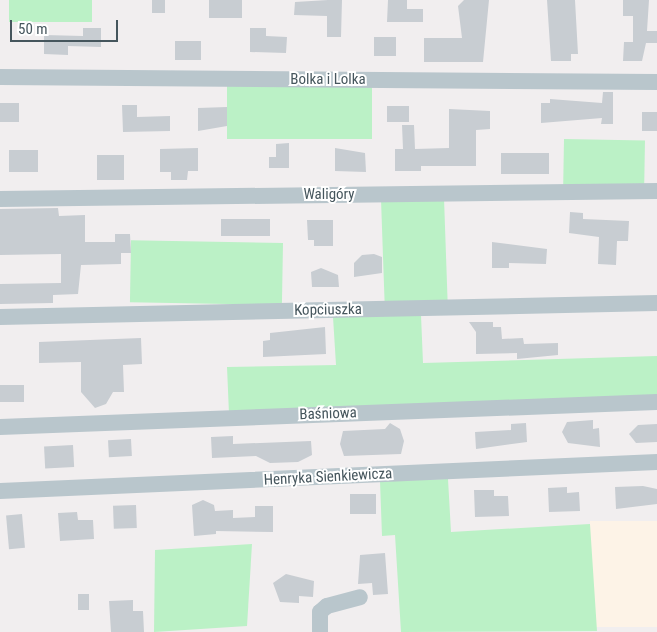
<!DOCTYPE html>
<html>
<head>
<meta charset="utf-8">
<style>
  body { margin:0 }
  #map { position:relative; width:657px; height:632px; overflow:hidden; background:#f1eeef; font-family:"Roboto Condensed",sans-serif }
  div>[style] { position:absolute }
  .commercial>* { inset:0; background:#fdf3e7; transform-origin:0 0 }
  .green>* { inset:0; background:#bbf1c6; transform-origin:0 0 }
  .building>* { inset:0; background:#c8cdd2; transform-origin:0 0 }
  .minor>* { height:16px; margin:-8px; padding:0 8px; transform-origin:8px; border-radius:8px; background:#b9c6cc }
  span { translate:-50% -50%; white-space:nowrap; text-align:center; line-height:1.15; -webkit-text-stroke:4px #fff; paint-order:stroke }
  .street-label { font-size:15px; color:#46565d }
  .scale { position:absolute; left:10px; top:20px; width:108px; height:22px; box-sizing:border-box; border:2px solid #46565d; border-top:0; padding-left:6px; font-size:15px; line-height:18px; white-space:nowrap; color:#46565d; -webkit-text-stroke:4px #fff; paint-order:stroke }
</style>
</head>
<body>
<div id="map">
  <div class="commercial">
    <i style="left:657px;top:521px;width:106px;height:67px;rotate:90deg"></i>
  </div>
  <div class="green">
    <i style="left:9px;top:0;width:83px;height:22px"></i>
    <i style="left:227px;top:86px;width:145px;height:53px"></i>
    <i style="left:564px;top:139px;width:81px;height:51px;rotate:1deg"></i>
    <i style="left:444px;top:198px;width:103px;height:63px;rotate:88deg"></i>
    <i style="left:283px;top:243px;width:62px;height:152px;rotate:91deg"></i>
    <i style="clip-path:polygon(421px 315px,423px 363px,657px 356px,657px 398px,229px 414px,227px 367px,336px 365px,333px 317px)"></i>
    <i style="clip-path:polygon(448px 479px,451px 532px,590px 524px,597px 631px,401px 632px,395px 535px,382px 536px,380px 481px)"></i>
    <i style="clip-path:polygon(252px 544px,247px 626px,154px 632px,155px 550px)"></i>
  </div>
  <div class="building">
    <i style="left:152px;top:0;width:13px;height:13px"></i>
    <i style="left:209px;top:0;width:33px;height:18px"></i>
    <i style="clip-path:polygon(328px 0,342px 0,341px 37px,327px 37px,327px 16px,294px 15px,295px 2px)"></i>
    <i style="clip-path:polygon(388px 0,407px 0,407px 9px,423px 9px,423px 22px,387px 22px)"></i>
    <i style="clip-path:polygon(464px 0,489px 0,483px 62px,424px 62px,424px 38px,462px 38px,458px 6px)"></i>
    <i style="clip-path:polygon(547px 0,575px 0,578px 54px,571px 54px,571px 61px,551px 61px)"></i>
    <i style="clip-path:polygon(623px 0,649px 0,647px 31px,657px 31px,657px 43px,646px 43px,642px 61px,623px 61px,624px 42px,633px 42px,633px 16px,623px 16px)"></i>
    <i style="clip-path:polygon(83px 28px,101px 28px,101px 47px,68px 46px,68px 55px,44px 54px,44px 35px,83px 36px)"></i>
    <i style="clip-path:polygon(250px 28px,266px 28px,266px 36px,287px 37px,286px 53px,250px 52px)"></i>
    <i style="left:374px;top:37px;width:22px;height:19px"></i>
    <i style="left:175px;top:41px;width:26px;height:19px"></i>
    <i style="clip-path:polygon(603px 92px,613px 92px,613px 124px,601px 124px,602px 118px,541px 123px,541px 103px,550px 103px,550px 99px,602px 103px)"></i>
    <i style="left:0;top:103px;width:19px;height:19px"></i>
    <i style="clip-path:polygon(122px 105px,137px 105px,137px 117px,170px 116px,170px 131px,123px 132px)"></i>
    <i style="left:387px;top:106px;width:22px;height:16px"></i>
    <i style="clip-path:polygon(227px 107px,227px 126px,198px 131px,198px 108px)"></i>
    <i style="clip-path:polygon(449px 109px,490px 111px,490px 129px,476px 130px,476px 166px,421px 166px,421px 171px,395px 171px,395px 149px,403px 149px,402px 125px,414px 125px,415px 149px,449px 148px)"></i>
    <i style="left:642px;top:112px;width:15px;height:19px"></i>
    <i style="clip-path:polygon(289px 143px,289px 168px,269px 168px,269px 157px,276px 157px,276px 144px)"></i>
    <i style="clip-path:polygon(198px 148px,198px 171px,188px 171px,187px 180px,171px 180px,171px 172px,160px 172px,160px 149px)"></i>
    <i style="clip-path:polygon(335px 148px,365px 153px,366px 172px,335px 171px)"></i>
    <i style="left:9px;top:150px;width:29px;height:22px"></i>
    <i style="left:501px;top:153px;width:48px;height:21px"></i>
    <i style="left:97px;top:155px;width:27px;height:25px"></i>
    <i style="clip-path:polygon(58px 208px,59px 216px,85px 215px,85px 242px,115px 242px,115px 234px,130px 234px,131px 253px,121px 253px,121px 264px,81px 265px,78px 294px,53px 295px,53px 303px,0 304px,0 284px,61px 283px,61px 254px,0 255px,0 209px)"></i>
    <i style="clip-path:polygon(570px 212px,583px 213px,583px 219px,629px 221px,628px 241px,617px 241px,616px 265px,598px 264px,599px 237px,569px 233px)"></i>
    <i style="left:221px;top:219px;width:49px;height:17px"></i>
    <i style="clip-path:polygon(307px 220px,333px 220px,333px 246px,314px 246px,314px 240px,308px 240px)"></i>
    <i style="clip-path:polygon(492px 242px,547px 249px,546px 264px,509px 263px,509px 268px,492px 268px)"></i>
    <i style="clip-path:polygon(374px 254px,382px 257px,382px 273px,354px 277px,354px 263px,362px 255px)"></i>
    <i style="clip-path:polygon(321px 268px,338px 275px,339px 287px,312px 287px,311px 272px)"></i>
    <i style="clip-path:polygon(469px 322px,493px 322px,493px 327px,501px 327px,502px 339px,523px 338px,524px 344px,558px 343px,558px 355px,517px 359px,517px 353px,476px 354px,476px 332px)"></i>
    <i style="clip-path:polygon(325px 327px,326px 354px,263px 357px,263px 341px,270px 340px,270px 333px)"></i>
    <i style="clip-path:polygon(141px 338px,142px 364px,123px 365px,124px 392px,113px 392px,106px 404px,95px 408px,81px 392px,81px 362px,39px 363px,39px 342px)"></i>
    <i style="left:0;top:385px;width:24px;height:17px"></i>
    <i style="clip-path:polygon(593px 420px,593px 429px,599px 428px,600px 447px,568px 443px,562px 432px,567px 422px)"></i>
    <i style="clip-path:polygon(390px 423px,400px 429px,404px 441px,401px 454px,344px 456px,340px 444px,343px 431px,385px 429px)"></i>
    <i style="clip-path:polygon(526px 423px,527px 442px,476px 449px,475px 432px,511px 430px,511px 424px)"></i>
    <i style="clip-path:polygon(657px 424px,657px 442px,636px 443px,629px 434px,638px 425px)"></i>
    <i style="clip-path:polygon(233px 436px,233px 444px,311px 441px,312px 455px,298px 462px,270px 463px,256px 456px,212px 458px,211px 437px)"></i>
    <i style="left:131px;top:439px;width:17px;height:23px;rotate:87deg"></i>
    <i style="left:73px;top:445px;width:22px;height:29px;rotate:87deg"></i>
    <i style="clip-path:polygon(643px 486px,657px 489px,657px 504px,616px 509px,615px 487px)"></i>
    <i style="clip-path:polygon(567px 487px,567px 493px,579px 492px,580px 511px,549px 512px,548px 488px)"></i>
    <i style="clip-path:polygon(474px 490px,494px 490px,494px 496px,508px 496px,509px 516px,475px 517px)"></i>
    <i style="left:350px;top:494px;width:26px;height:20px"></i>
    <i style="clip-path:polygon(203px 500px,214px 505px,215px 511px,233px 510px,233px 518px,255px 517px,255px 506px,273px 506px,273px 532px,216px 531px,216px 534px,194px 536px,192px 505px)"></i>
    <i style="left:136px;top:505px;width:23px;height:23px;rotate:88deg"></i>
    <i style="clip-path:polygon(77px 512px,78px 520px,93px 520px,94px 539px,60px 541px,58px 513px)"></i>
    <i style="left:22px;top:514px;width:34px;height:16px;rotate:85deg"></i>
    <i style="clip-path:polygon(385px 553px,388px 594px,373px 595px,372px 583px,358px 584px,360px 555px)"></i>
    <i style="clip-path:polygon(286px 574px,314px 581px,313px 597px,299px 596px,299px 603px,280px 602px,273px 583px)"></i>
    <i style="left:78px;top:594px;width:11px;height:16px"></i>
    <i style="clip-path:polygon(133px 600px,133px 611px,143px 611px,144px 632px,111px 632px,109px 601px)"></i>
  </div>
  <div class="minor">
    <i style="left:0;top:77px;width:657px;rotate:0.44deg"></i>
    <i style="left:0;top:199px;width:657px;rotate:-0.7deg"></i>
    <i style="left:0;top:317px;width:657px;rotate:-1.22deg"></i>
    <i style="left:0;top:427px;width:657px;rotate:-2.18deg"></i>
    <i style="left:0;top:491px;width:658px;rotate:-2.53deg"></i>
    <i style="left:320px;top:632px;width:20px;rotate:-90deg"></i>
    <i style="left:320px;top:612px;width:9px;rotate:-41deg"></i>
    <i style="left:327px;top:606px;width:34px;rotate:-15deg"></i>
  </div>
  <div class="street-label">
    <span style="left:328px;top:80px">Bolka i Lolka</span>
    <span style="left:329px;top:195px">Waligóry</span>
    <span style="left:328px;top:310px;rotate:-1deg">Kopciuszka</span>
    <span style="left:328px;top:414px;rotate:-2deg">Baśniowa</span>
    <span style="left:328px;top:477px;rotate:-3deg">Henryka Sienkiewicza</span>
  </div>
  <div class="scale">50 m</div>
</div>
</body>
</html>
